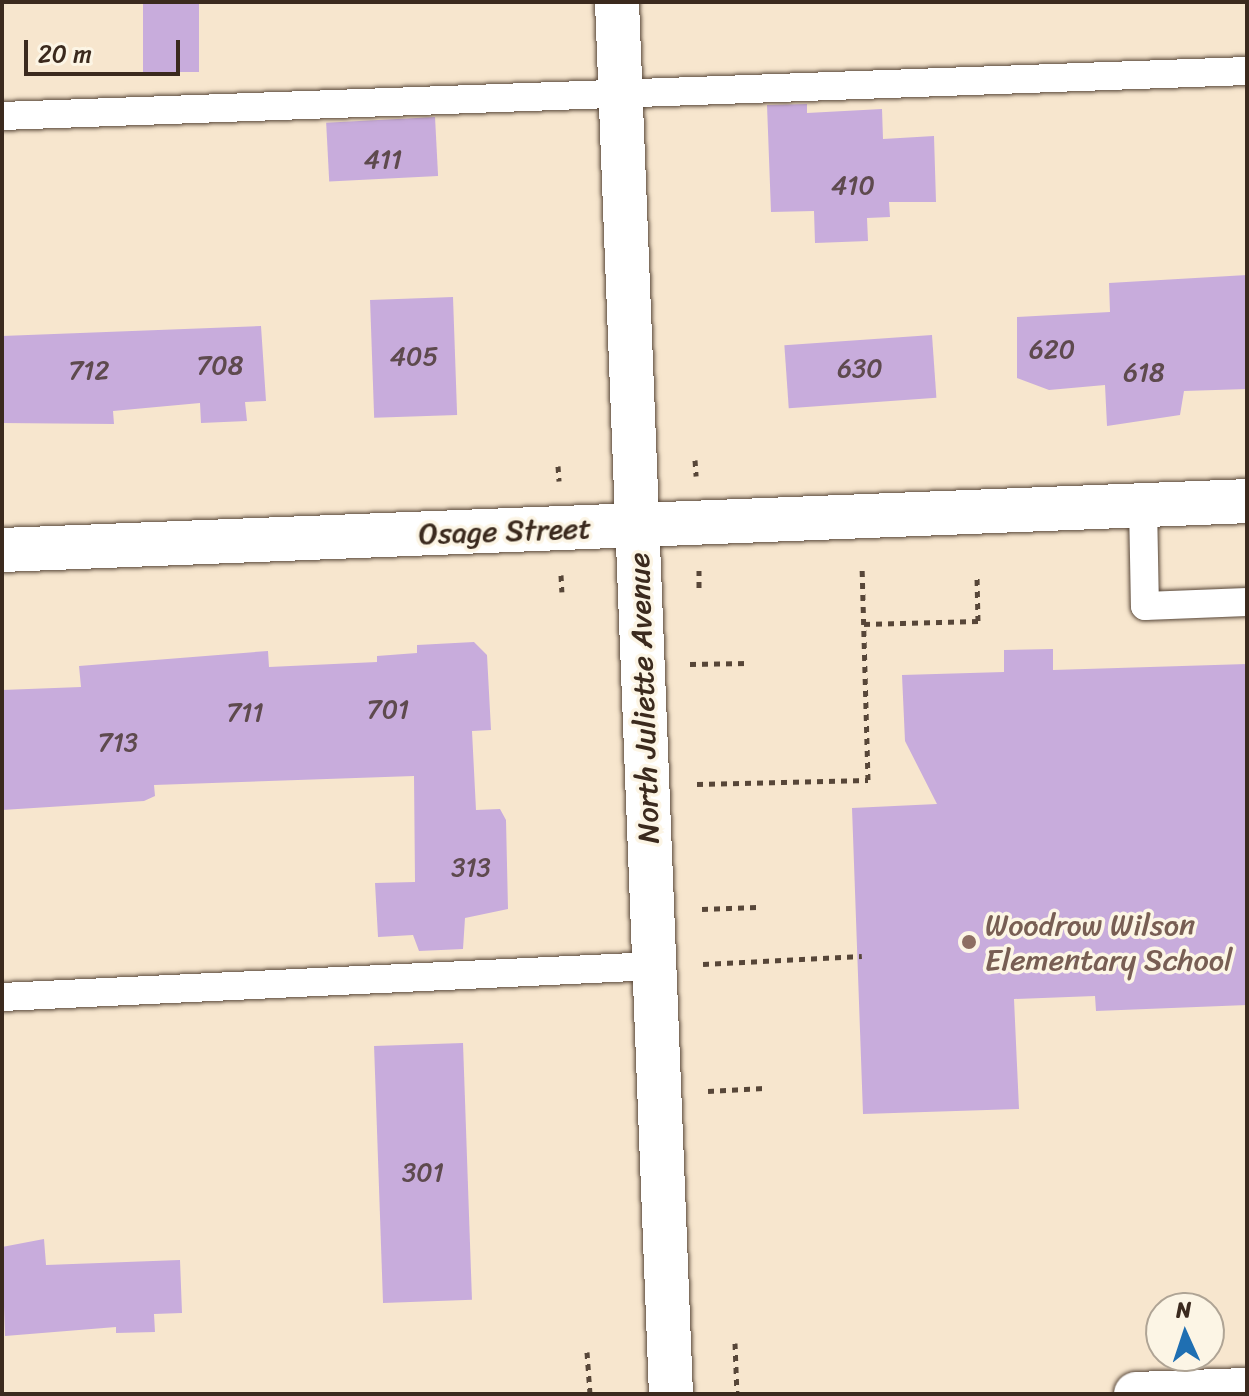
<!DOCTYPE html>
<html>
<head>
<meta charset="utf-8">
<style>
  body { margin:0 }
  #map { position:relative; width:1249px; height:1396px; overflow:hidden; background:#f7e6ce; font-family:Sriracha,sans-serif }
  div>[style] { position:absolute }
  .building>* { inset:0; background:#c8acdc; transform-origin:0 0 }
  .path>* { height:5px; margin-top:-2.5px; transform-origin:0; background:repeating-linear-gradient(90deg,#574638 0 6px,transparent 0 12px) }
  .roads { filter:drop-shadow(0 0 2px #574638) drop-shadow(0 0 2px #574638) }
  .service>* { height:28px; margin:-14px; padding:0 14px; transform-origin:14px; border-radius:14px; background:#fff }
  .minor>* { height:44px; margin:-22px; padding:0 22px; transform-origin:22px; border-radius:22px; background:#fff }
  .tertiary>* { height:44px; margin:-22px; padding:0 22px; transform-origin:22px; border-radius:22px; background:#fff }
  .dots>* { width:22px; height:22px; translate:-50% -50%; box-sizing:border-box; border:4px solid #fcf5e5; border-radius:50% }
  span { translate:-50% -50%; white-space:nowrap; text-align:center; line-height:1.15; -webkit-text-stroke:7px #fcf5e5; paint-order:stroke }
  .number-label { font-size:26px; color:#5e4a4e }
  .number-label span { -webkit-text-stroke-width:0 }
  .street-label { font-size:30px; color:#3b2a1e }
  .education-label { font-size:30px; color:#785e54 }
  .left { translate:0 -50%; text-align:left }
  .frame { position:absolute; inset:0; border:4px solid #3b2a1e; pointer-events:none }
  .north { position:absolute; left:1145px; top:1292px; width:80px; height:80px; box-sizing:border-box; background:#fcf5e5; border:2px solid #afa495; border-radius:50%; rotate:357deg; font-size:22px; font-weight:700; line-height:32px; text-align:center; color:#3b2a1e }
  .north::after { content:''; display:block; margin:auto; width:28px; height:36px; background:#1f6fb2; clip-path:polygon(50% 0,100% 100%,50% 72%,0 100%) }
  .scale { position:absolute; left:24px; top:40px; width:156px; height:36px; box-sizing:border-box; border:4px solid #3b2a1e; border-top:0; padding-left:10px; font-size:24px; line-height:28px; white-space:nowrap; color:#3b2a1e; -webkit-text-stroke:6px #fcf5e5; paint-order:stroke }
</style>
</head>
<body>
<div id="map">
  <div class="building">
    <i style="left:143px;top:2px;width:56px;height:70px"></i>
    <i style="clip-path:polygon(807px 104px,807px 113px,882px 109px,883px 139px,934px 136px,936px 202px,889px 202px,890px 217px,867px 218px,868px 241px,815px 243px,814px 211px,771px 212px,767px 105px)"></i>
    <i style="left:435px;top:117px;width:59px;height:109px;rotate:87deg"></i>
    <i style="clip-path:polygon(1247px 275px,1247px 389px,1184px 391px,1180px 415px,1107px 426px,1105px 385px,1049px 390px,1017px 378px,1017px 317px,1110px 312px,1109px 283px)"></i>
    <i style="left:453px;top:297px;width:118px;height:83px;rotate:88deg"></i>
    <i style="clip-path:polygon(261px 326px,266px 401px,245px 402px,247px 421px,201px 423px,200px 403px,113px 411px,114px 424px,2px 423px,2px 336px)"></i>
    <i style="left:932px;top:335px;width:63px;height:148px;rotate:86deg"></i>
    <i style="clip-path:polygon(474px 642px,487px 655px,491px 730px,472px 731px,476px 810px,500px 809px,506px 820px,508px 909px,465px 918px,463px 949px,419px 951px,413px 935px,378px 937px,375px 883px,415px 882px,414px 776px,154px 785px,155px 796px,144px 801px,2px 810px,2px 690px,81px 687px,79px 666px,268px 651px,269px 667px,377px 662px,377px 656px,417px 653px,417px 645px)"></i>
    <i style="clip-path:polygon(1053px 649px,1053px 670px,1247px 664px,1247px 1005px,1096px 1011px,1095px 996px,1014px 999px,1019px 1109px,863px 1114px,852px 808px,937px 804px,905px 741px,902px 675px,1004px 672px,1004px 650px)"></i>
    <i style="left:463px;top:1043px;width:257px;height:89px;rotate:88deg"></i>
    <i style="clip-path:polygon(44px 1239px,46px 1265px,180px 1260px,182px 1313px,154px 1314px,155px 1332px,116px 1333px,116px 1327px,5px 1336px,2px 1247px)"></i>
  </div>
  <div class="path">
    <i style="left:695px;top:460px;width:16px;rotate:86deg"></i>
    <i style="left:558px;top:466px;width:15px;rotate:86deg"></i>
    <i style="left:699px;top:570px;width:19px;rotate:90deg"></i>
    <i style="left:561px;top:575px;width:17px;rotate:87deg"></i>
    <i style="left:864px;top:624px;width:114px;rotate:-1.5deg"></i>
    <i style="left:978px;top:621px;width:44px;rotate:-91.3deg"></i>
    <i style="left:690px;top:664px;width:58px;rotate:-1deg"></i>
    <i style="left:697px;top:784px;width:171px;rotate:-1.3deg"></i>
    <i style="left:868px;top:780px;width:215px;rotate:-91.6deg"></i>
    <i style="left:702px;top:909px;width:55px;rotate:-2.1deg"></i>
    <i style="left:703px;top:964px;width:159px;rotate:-2.9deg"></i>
    <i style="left:708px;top:1091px;width:56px;rotate:-3.1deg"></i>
    <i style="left:735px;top:1343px;width:51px;rotate:87.8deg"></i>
    <i style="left:587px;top:1352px;width:42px;rotate:85.9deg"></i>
  </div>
  <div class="roads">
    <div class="service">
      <i style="left:2px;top:116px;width:1246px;rotate:-2.07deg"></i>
      <i style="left:1143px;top:505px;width:101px;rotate:88.9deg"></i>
      <i style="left:1145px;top:606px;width:102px;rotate:-2.2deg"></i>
      <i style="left:2px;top:997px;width:654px;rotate:-2.72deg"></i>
    </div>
    <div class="minor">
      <i style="left:2px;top:550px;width:1246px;rotate:-2.25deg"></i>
    </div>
    <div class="tertiary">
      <i style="left:617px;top:2px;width:1393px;rotate:87.78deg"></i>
      <i style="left:1136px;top:1394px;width:111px;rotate:-2.1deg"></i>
    </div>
  </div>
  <div class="dots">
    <i style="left:969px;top:942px;background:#8d6e63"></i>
  </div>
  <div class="number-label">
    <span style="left:383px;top:160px">411</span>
    <span style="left:853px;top:186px">410</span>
    <span style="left:1052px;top:350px">620</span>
    <span style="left:414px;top:357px">405</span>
    <span style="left:220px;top:366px">708</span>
    <span style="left:860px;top:369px">630</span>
    <span style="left:89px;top:371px">712</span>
    <span style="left:1144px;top:373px">618</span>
    <span style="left:388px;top:710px">701</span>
    <span style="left:245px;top:713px">711</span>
    <span style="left:118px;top:743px">713</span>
    <span style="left:471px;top:868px">313</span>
    <span style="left:423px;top:1173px">301</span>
  </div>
  <div class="street-label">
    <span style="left:505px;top:531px;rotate:-2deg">Osage Street</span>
    <span style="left:644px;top:698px;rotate:-92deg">North Juliette Avenue</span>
  </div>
  <div class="education-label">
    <span class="left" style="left:985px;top:942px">Woodrow Wilson<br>Elementary School</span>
  </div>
  <div class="frame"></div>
  <div class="north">N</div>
  <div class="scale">20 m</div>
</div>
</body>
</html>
